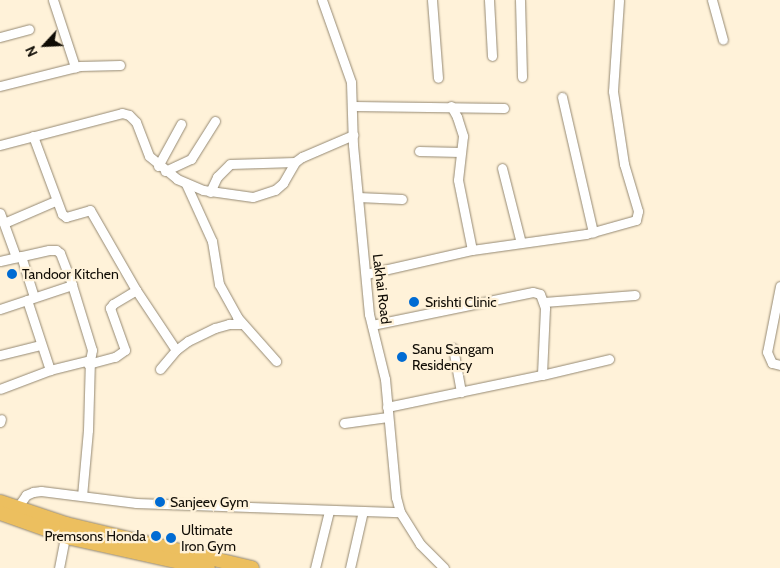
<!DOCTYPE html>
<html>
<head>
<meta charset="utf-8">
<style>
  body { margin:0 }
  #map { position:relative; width:780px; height:568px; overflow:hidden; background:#fff2d9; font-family:Cabin,sans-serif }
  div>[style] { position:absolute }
  .roads { filter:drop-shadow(0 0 1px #958973) drop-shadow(0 0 1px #958973) }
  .minor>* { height:9px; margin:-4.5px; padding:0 4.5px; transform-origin:4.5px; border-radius:4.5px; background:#fff }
  .highway>* { height:14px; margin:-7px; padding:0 7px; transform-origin:7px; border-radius:7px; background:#ecbf5f }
  .dots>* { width:14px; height:14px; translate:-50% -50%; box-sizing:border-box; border:2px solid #fff2d9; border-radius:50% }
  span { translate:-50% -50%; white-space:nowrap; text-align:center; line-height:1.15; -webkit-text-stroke:4.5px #fff2d9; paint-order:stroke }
  .poi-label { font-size:14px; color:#100c05 }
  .left { translate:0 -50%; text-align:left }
  .right { translate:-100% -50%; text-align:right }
  .street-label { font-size:14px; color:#100c05 }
  .north { position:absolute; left:20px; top:20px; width:50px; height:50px; -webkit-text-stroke:4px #fff2d9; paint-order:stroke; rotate:245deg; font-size:14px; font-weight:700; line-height:20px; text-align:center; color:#100c05 }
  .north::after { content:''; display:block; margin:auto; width:18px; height:22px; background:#100c05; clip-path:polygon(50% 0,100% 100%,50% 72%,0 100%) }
</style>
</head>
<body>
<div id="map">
  <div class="roads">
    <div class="minor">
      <i style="left:53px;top:0;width:71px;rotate:71.8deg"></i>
      <i style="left:322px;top:0;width:87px;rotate:70.5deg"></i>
      <i style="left:351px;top:82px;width:63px;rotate:88.2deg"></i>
      <i style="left:353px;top:145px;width:170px;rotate:84.6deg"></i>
      <i style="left:369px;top:314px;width:67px;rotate:76.2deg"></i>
      <i style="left:385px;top:379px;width:119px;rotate:84.7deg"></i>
      <i style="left:396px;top:497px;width:16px;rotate:75deg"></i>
      <i style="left:400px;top:512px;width:38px;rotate:58deg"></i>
      <i style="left:420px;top:544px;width:34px;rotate:45deg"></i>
      <i style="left:432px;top:0;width:78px;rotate:85.6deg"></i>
      <i style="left:489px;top:0;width:56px;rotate:86.9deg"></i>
      <i style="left:520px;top:0;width:77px;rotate:88.5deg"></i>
      <i style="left:712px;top:0;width:41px;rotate:74.6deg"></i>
      <i style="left:0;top:37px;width:30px;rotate:-15deg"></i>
      <i style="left:0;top:86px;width:82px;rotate:-14deg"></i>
      <i style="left:80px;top:66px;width:40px;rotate:-1.4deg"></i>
      <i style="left:562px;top:97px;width:139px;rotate:77.1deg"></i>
      <i style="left:353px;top:106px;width:151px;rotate:0.8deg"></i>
      <i style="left:451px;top:106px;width:13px;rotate:61deg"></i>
      <i style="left:457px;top:117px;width:20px;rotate:72deg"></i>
      <i style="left:463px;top:136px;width:44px;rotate:96.5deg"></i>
      <i style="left:458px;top:180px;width:71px;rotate:78.7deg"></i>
      <i style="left:33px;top:136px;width:83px;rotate:69.6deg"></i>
      <i style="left:62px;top:214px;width:5px;rotate:37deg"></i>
      <i style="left:66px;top:217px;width:25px;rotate:-16deg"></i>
      <i style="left:90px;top:210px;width:92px;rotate:60.1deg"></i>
      <i style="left:136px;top:290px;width:72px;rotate:56.3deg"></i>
      <i style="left:0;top:145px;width:126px;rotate:-14.7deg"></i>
      <i style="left:122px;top:113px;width:7px;rotate:16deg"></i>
      <i style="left:129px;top:115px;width:10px;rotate:45deg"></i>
      <i style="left:136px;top:122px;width:36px;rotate:69deg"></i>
      <i style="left:149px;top:156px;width:36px;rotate:39deg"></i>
      <i style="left:177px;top:179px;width:28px;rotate:23deg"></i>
      <i style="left:203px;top:190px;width:50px;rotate:8deg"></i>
      <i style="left:253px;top:197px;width:23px;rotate:-18deg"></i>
      <i style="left:275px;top:190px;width:11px;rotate:-41deg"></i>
      <i style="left:283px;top:183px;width:24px;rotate:-60deg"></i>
      <i style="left:295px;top:162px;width:9px;rotate:-36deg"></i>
      <i style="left:302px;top:157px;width:56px;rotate:-23.3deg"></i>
      <i style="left:419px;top:151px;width:41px;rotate:1.4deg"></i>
      <i style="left:158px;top:166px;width:48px;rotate:-61.3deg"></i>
      <i style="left:502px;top:168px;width:77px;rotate:75.8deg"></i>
      <i style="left:165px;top:171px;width:29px;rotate:-25deg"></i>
      <i style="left:191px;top:159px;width:45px;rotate:-57.7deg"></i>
      <i style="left:186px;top:184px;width:63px;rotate:65.5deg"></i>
      <i style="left:212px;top:241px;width:44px;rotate:80.8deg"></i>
      <i style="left:219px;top:284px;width:38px;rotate:61deg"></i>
      <i style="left:237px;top:317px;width:59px;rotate:48.4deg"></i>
      <i style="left:210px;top:192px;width:17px;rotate:-65deg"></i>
      <i style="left:217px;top:177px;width:18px;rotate:-45deg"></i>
      <i style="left:230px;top:164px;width:65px;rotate:-1.8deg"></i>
      <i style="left:358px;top:197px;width:44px;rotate:2.6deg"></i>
      <i style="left:0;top:213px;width:47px;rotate:70deg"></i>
      <i style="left:4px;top:223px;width:56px;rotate:-23.3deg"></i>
      <i style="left:21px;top:256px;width:43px;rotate:72.4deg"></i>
      <i style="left:0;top:261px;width:50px;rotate:-12.7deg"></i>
      <i style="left:49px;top:250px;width:7px"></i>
      <i style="left:56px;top:250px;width:5px;rotate:37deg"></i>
      <i style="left:60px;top:253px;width:34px;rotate:69deg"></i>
      <i style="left:72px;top:285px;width:68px;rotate:72.9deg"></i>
      <i style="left:92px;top:350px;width:10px;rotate:101deg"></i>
      <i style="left:90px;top:360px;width:41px;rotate:166deg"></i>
      <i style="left:50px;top:370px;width:53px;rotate:159.2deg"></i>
      <i style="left:366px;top:274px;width:109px;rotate:-12.8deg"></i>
      <i style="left:472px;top:250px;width:115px;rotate:-8deg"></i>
      <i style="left:586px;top:234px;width:52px;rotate:-15.6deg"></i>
      <i style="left:636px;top:220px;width:9px;rotate:-77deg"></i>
      <i style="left:638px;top:211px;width:49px;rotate:-106.6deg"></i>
      <i style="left:624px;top:164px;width:74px;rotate:-98.6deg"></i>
      <i style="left:613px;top:91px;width:91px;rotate:-86.2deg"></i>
      <i style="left:780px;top:286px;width:67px;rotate:101.1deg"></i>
      <i style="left:767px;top:352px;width:12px;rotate:66deg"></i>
      <i style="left:772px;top:363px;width:8px;rotate:14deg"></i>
      <i style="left:27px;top:300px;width:74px;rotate:71.8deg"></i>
      <i style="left:544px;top:302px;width:91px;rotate:-4.4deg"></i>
      <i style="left:0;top:309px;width:76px;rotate:-18.4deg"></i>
      <i style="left:372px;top:325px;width:164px;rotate:-11.6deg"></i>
      <i style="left:533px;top:292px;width:7px;rotate:16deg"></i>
      <i style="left:540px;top:294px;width:15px;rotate:70deg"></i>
      <i style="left:545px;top:308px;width:67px;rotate:92.6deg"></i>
      <i style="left:453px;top:348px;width:45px;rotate:79.7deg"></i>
      <i style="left:0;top:355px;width:41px;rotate:-14deg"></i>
      <i style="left:88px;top:364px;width:28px;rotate:-15deg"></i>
      <i style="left:115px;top:357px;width:12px;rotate:-35deg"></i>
      <i style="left:125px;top:350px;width:45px;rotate:-109.7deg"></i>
      <i style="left:110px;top:308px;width:5px;rotate:-53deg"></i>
      <i style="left:113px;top:304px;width:27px;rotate:-31deg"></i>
      <i style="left:160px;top:369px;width:25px;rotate:-50deg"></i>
      <i style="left:176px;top:350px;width:15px;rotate:-37deg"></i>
      <i style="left:188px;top:341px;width:30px;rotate:-26deg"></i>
      <i style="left:215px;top:328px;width:15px;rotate:-16deg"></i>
      <i style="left:229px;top:324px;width:13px"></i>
      <i style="left:387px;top:407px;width:158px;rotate:-11.7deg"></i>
      <i style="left:542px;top:375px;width:69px;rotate:-13.4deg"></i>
      <i style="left:0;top:422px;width:3px;rotate:-72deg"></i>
      <i style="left:344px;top:423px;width:44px;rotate:-7.8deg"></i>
      <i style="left:82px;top:496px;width:66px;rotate:-84.8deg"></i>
      <i style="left:88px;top:430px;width:70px;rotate:-88.4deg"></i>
      <i style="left:17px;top:508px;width:16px;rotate:-55deg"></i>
      <i style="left:26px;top:495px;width:8px;rotate:-23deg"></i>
      <i style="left:33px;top:492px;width:8px;rotate:-7deg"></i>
      <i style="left:41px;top:491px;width:96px;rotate:7.2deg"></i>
      <i style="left:136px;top:503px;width:264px;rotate:2deg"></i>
      <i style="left:59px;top:568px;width:33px;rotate:-79deg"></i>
      <i style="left:315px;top:568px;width:59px;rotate:-76.2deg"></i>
      <i style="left:350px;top:568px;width:58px;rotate:-77.2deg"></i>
    </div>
    <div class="highway">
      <i style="left:0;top:502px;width:70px;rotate:18.4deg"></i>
      <i style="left:66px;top:524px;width:191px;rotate:13.3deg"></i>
      <i style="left:0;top:513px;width:75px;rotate:19.4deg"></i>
      <i style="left:71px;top:538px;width:140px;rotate:12.4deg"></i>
    </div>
  </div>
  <div class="dots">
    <i style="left:12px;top:274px;background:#006bd3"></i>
    <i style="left:414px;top:302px;background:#006bd3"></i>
    <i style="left:402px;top:357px;background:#006bd3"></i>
    <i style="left:160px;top:502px;background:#006bd3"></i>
    <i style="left:156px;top:536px;background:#006bd3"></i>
    <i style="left:171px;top:538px;background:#006bd3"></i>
  </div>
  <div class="poi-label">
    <span class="left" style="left:22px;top:274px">Tandoor Kitchen</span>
    <span class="left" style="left:425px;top:302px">Srishti Clinic</span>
    <span class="left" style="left:412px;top:357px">Sanu Sangam<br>Residency</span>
    <span class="left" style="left:170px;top:502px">Sanjeev Gym</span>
    <span class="left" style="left:181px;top:538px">Ultimate<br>Iron Gym</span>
    <span class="right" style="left:146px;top:536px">Premsons Honda</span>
  </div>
  <div class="street-label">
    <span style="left:382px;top:289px;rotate:83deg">Lakhai Road</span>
  </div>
  <div class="north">N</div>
</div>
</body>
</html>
